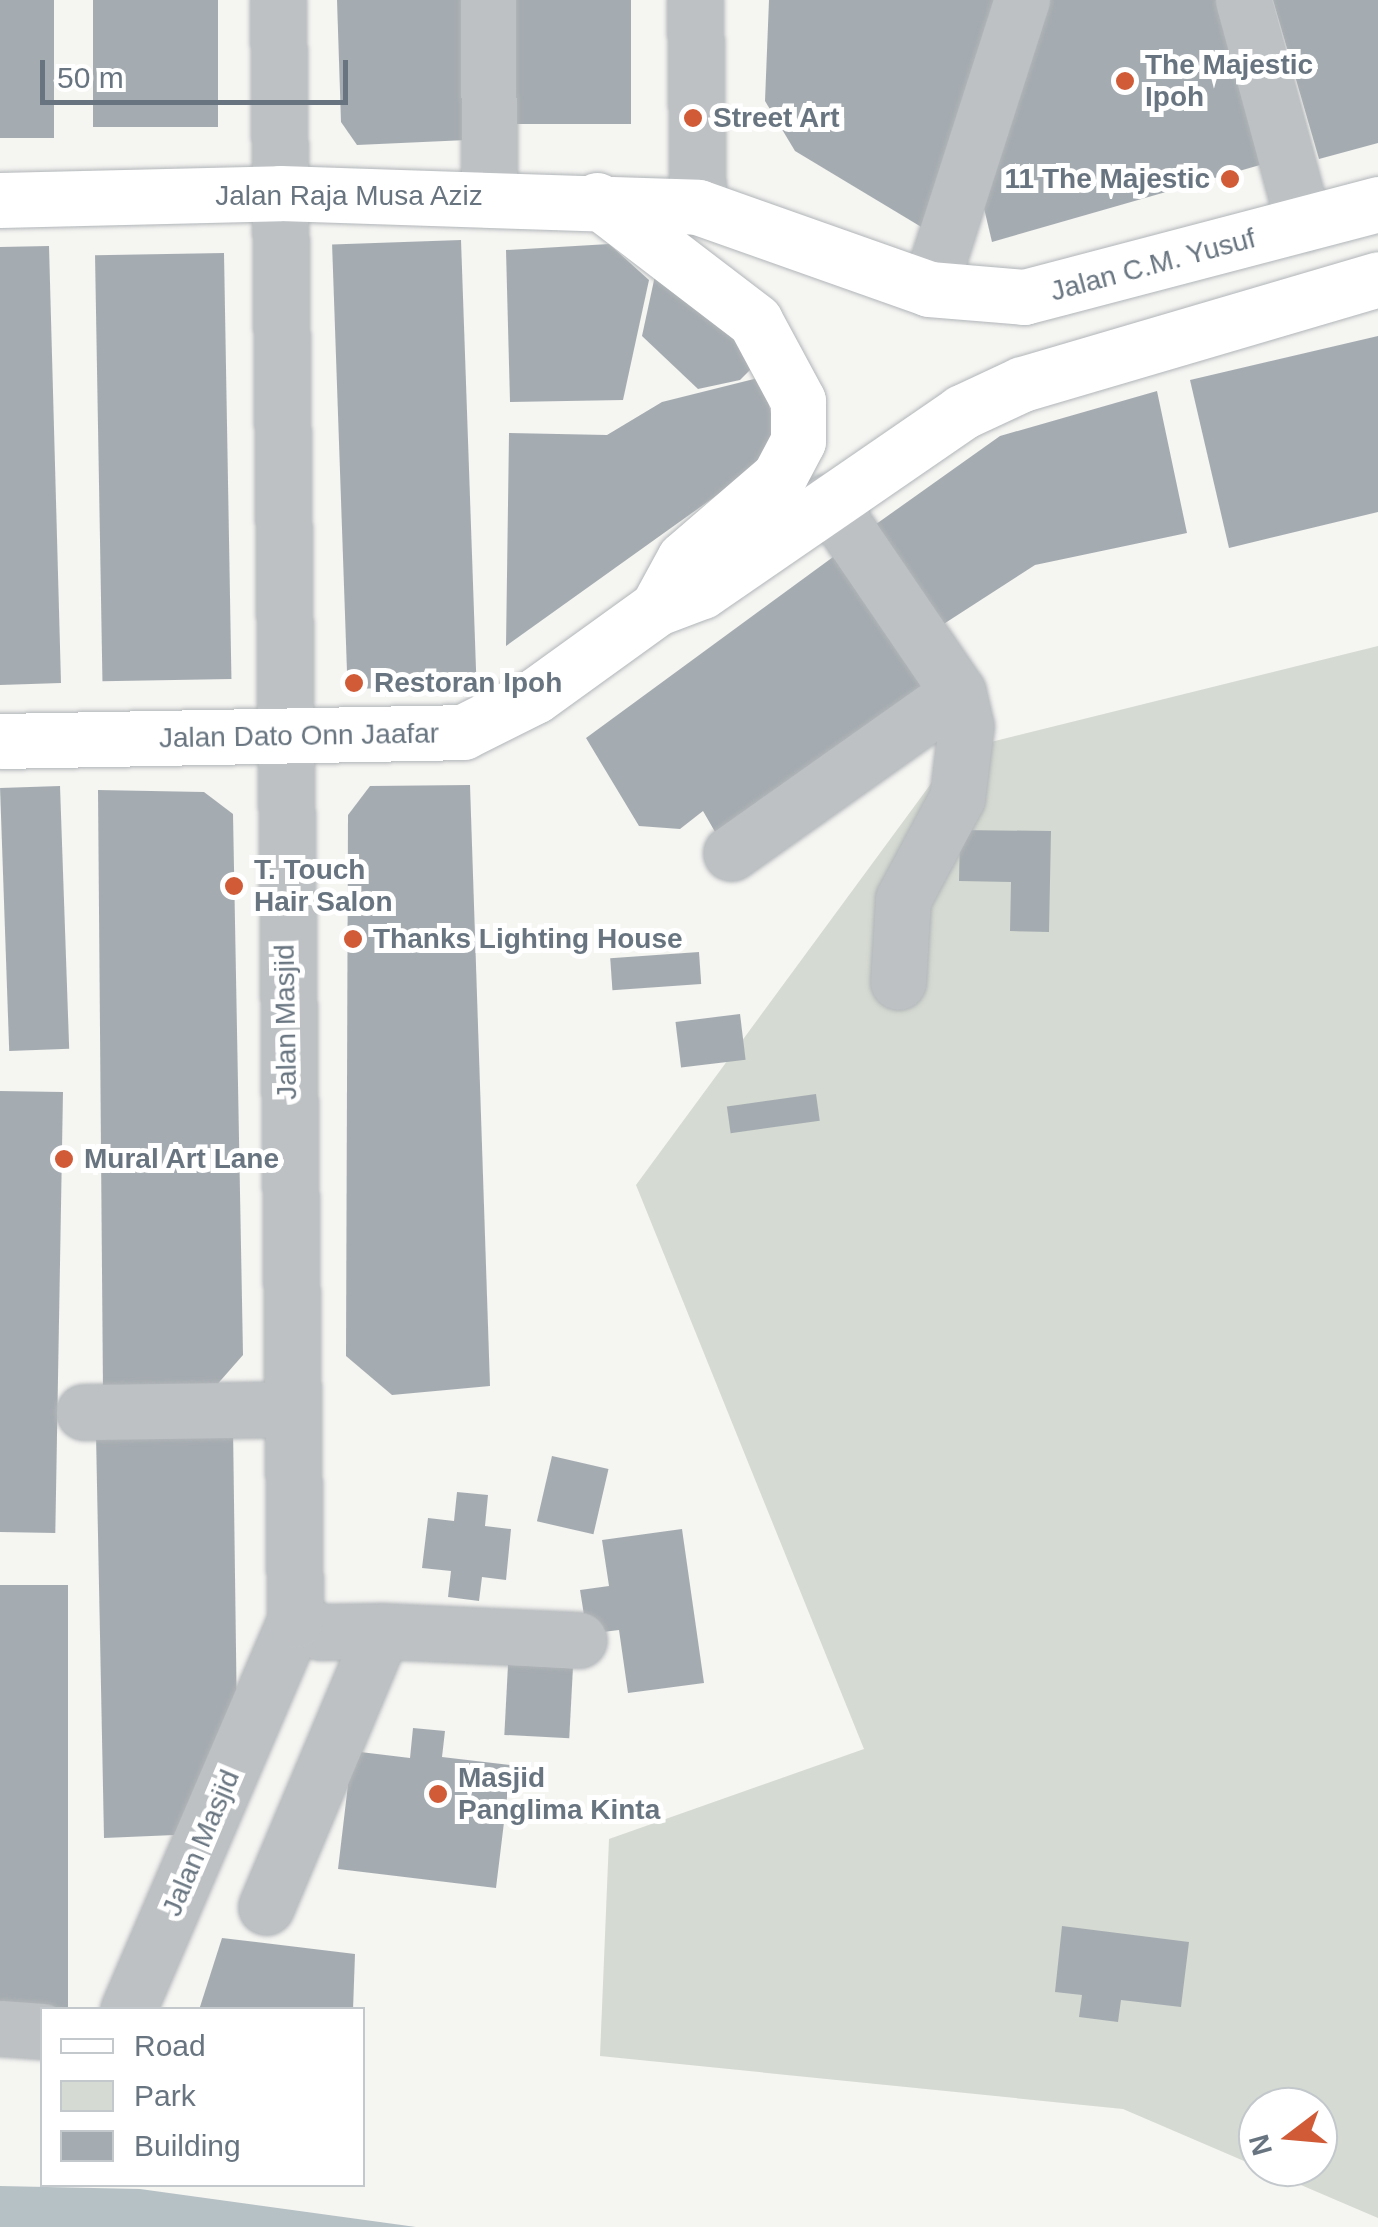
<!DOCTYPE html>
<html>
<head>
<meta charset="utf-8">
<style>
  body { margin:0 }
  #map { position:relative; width:1378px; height:2227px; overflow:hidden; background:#f5f5f2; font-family:Arial,sans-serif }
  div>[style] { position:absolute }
  .green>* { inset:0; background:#d5dad2 }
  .water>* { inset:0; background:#b6c1c5 }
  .building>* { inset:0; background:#a5acb1; transform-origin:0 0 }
  .roads { filter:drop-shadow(0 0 2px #b1b5b8) drop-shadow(0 0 2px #b1b5b8) }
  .minor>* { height:55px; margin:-27.5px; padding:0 27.5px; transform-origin:27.5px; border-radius:27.5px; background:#bdc1c4 }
  .major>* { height:55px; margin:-27.5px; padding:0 27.5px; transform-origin:27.5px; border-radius:27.5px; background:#fff }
  .dots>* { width:28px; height:28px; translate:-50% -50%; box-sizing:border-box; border:5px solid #fff; border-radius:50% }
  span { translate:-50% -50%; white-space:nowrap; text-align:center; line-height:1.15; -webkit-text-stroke:10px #fff; paint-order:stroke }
  .poi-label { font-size:28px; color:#687580; font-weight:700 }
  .left { translate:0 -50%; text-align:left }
  .right { translate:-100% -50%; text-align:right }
  .street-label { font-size:28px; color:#687580 }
  .legend { position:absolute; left:40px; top:2007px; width:325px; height:180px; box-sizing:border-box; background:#fff; border:2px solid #c3c8cc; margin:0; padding:12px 18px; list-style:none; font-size:30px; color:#687580 }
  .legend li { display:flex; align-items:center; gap:20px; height:50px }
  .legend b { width:50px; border:2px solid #c3c8cc }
  .north { position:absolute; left:1238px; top:2087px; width:100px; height:100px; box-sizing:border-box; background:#fff; border:2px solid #c3c8cc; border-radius:50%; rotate:254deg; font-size:28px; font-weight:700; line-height:40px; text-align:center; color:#687580 }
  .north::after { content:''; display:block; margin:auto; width:35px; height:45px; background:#d15b37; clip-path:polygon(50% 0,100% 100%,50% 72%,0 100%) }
  .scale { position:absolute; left:40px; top:60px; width:308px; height:45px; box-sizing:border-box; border:5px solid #687580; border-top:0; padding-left:12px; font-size:30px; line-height:35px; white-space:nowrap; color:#687580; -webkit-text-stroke:8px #fff; paint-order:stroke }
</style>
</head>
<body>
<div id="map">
  <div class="green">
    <i style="clip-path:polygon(1378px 646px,1378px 2218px,1259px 2167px,1318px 2167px,1318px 2107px,1258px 2107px,1258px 2167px,1123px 2109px,600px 2056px,609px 1839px,864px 1749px,636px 1185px,955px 751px)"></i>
  </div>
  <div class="water">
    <i style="clip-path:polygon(0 2186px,140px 2189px,416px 2227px,0 2227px)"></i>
  </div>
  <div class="building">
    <i style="left:0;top:0;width:54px;height:138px"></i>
    <i style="left:93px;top:0;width:125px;height:127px"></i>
    <i style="clip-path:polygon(337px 0,468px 0,467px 140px,357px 145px,341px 122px)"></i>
    <i style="left:509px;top:0;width:122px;height:124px"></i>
    <i style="clip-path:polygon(769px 0,1011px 0,928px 231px,795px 151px,765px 101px)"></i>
    <i style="clip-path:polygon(1037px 0,1218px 0,1267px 163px,992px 242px,975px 170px)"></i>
    <i style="clip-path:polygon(1273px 0,1378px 0,1378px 143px,1319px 159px)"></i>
    <i style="left:461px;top:240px;width:445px;height:129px;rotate:88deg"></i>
    <i style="clip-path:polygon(609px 244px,649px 280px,623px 400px,510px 402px,506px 250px)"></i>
    <i style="clip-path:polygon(49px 246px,61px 683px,0 685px,0 247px)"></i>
    <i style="left:224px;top:253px;width:426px;height:129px;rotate:89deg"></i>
    <i style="clip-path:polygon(656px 271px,759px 361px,740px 380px,698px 389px,642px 336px)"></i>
    <i style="clip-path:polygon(1378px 336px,1378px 512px,1229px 548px,1190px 380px)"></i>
    <i style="clip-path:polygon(762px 377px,780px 450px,506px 646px,509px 433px,607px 435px,662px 402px)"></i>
    <i style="clip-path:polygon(1157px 391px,1187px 533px,1035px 565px,939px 627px,872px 527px,1000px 436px)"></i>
    <i style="clip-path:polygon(844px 549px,934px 691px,722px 844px,703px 811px,680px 829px,639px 826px,586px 738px)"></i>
    <i style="clip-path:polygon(470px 785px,490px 1386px,392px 1395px,346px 1356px,348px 815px,370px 786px)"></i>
    <i style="left:60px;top:786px;width:263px;height:60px;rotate:88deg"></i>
    <i style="clip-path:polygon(98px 790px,204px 792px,233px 814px,243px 1355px,214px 1388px,103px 1391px)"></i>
    <i style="clip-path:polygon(960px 830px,1051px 831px,1049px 932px,1010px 931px,1011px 882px,959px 881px)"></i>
    <i style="left:699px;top:952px;width:32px;height:89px;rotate:86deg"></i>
    <i style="left:740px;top:1014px;width:46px;height:65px;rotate:83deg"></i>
    <i style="left:0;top:1091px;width:63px;height:441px;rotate:1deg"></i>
    <i style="left:816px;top:1094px;width:27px;height:90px;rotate:82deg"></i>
    <i style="clip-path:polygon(233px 1427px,237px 1724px,198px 1834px,104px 1838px,96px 1434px)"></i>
    <i style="left:552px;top:1456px;width:58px;height:67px;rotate:13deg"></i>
    <i style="clip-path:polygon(457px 1492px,488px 1495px,485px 1526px,511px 1529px,506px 1580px,482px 1577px,479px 1601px,448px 1597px,451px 1571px,422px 1568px,428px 1518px,454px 1521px)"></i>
    <i style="clip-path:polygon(682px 1529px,704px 1683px,628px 1693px,619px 1630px,587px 1634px,580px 1590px,609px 1586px,602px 1540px)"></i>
    <i style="left:0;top:1585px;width:68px;height:427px"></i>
    <i style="left:508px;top:1665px;width:65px;height:70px;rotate:3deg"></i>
    <i style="clip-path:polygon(413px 1728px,445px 1731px,442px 1757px,511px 1765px,496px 1888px,338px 1869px,352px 1751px,410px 1758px)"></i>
    <i style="clip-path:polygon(1062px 1926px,1189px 1942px,1181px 2007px,1121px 2000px,1118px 2022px,1079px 2017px,1082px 1995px,1055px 1992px)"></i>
    <i style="clip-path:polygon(222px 1938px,355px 1954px,353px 2010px,199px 2010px)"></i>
  </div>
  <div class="roads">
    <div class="minor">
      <i style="left:488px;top:0;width:197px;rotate:89.7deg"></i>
      <i style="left:695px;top:0;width:207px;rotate:89.2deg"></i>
      <i style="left:1243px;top:0;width:232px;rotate:74.8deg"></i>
      <i style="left:929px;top:289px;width:304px;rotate:-72.2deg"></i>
      <i style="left:828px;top:501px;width:231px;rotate:55.8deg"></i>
      <i style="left:958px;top:692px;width:35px;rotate:77deg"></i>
      <i style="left:966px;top:726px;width:73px;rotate:97.1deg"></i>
      <i style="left:957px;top:798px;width:115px;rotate:118.1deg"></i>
      <i style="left:903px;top:899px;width:83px;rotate:93.4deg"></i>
      <i style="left:731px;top:853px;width:278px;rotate:-35.3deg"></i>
      <i style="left:84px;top:1412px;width:208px;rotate:-0.8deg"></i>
      <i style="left:382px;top:1631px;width:197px;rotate:2.6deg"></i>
      <i style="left:266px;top:1907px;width:299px;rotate:-67.2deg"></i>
      <i style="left:382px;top:1631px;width:61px;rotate:179.1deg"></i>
      <i style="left:321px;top:1632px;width:29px;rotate:-155deg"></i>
      <i style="left:128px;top:2010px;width:424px;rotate:-66.8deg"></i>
      <i style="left:295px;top:1620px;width:1620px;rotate:-90.6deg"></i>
      <i style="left:0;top:2028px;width:42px;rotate:4.1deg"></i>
    </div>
    <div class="major">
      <i style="left:0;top:200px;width:280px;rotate:-1.4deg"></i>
      <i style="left:280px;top:193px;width:418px;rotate:1.9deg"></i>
      <i style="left:698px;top:207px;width:245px;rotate:19.5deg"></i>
      <i style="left:929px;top:289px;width:95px;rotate:4.8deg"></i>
      <i style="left:1024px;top:297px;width:366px;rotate:-14.7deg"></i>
      <i style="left:597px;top:200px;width:199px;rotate:37.4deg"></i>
      <i style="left:755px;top:321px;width:91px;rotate:61.7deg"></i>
      <i style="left:798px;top:401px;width:40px;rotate:90deg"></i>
      <i style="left:798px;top:441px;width:41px;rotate:117.8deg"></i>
      <i style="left:779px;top:477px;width:125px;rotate:139.2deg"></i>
      <i style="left:684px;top:559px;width:50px;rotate:118.6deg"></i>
      <i style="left:0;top:741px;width:463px;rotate:-1.1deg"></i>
      <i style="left:463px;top:732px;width:80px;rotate:-26.6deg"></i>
      <i style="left:535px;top:696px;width:150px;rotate:-35.8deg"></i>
      <i style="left:657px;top:608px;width:48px;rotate:-20.7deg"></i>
      <i style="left:702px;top:591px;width:316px;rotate:-34.5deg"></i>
      <i style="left:962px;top:412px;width:66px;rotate:-25deg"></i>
      <i style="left:1022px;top:384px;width:371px;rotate:-16.4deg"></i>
    </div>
  </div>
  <div class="dots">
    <i style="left:1125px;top:81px;background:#d15b37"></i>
    <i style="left:693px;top:118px;background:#d15b37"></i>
    <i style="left:1230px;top:179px;background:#d15b37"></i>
    <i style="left:354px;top:683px;background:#d15b37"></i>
    <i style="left:234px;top:886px;background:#d15b37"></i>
    <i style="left:353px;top:939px;background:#d15b37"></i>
    <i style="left:64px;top:1159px;background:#d15b37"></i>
    <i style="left:438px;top:1794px;background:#d15b37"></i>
  </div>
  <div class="poi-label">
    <span class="left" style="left:1145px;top:81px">The Majestic<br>Ipoh</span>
    <span class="left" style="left:713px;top:118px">Street Art</span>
    <span class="right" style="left:1210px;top:179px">11 The Majestic</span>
    <span class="left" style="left:374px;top:683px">Restoran Ipoh</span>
    <span class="left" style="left:254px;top:886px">T. Touch<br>Hair Salon</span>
    <span class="left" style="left:373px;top:939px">Thanks Lighting House</span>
    <span class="left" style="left:84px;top:1159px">Mural Art Lane</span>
    <span class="left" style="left:458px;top:1794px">Masjid<br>Panglima Kinta</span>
  </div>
  <div class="street-label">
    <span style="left:349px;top:196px">Jalan Raja Musa Aziz</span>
    <span style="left:1153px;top:265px;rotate:-15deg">Jalan C.M. Yusuf</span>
    <span style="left:299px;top:736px;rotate:-1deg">Jalan Dato Onn Jaafar</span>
    <span style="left:286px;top:1022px;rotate:-91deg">Jalan Masjid</span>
    <span style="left:201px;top:1843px;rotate:-67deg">Jalan Masjid</span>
  </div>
  <ul class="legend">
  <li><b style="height:12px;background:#fff"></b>Road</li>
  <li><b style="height:28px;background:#d5dad2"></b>Park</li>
  <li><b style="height:28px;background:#a5acb1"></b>Building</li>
  </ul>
  <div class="north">N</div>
  <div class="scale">50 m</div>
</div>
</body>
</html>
